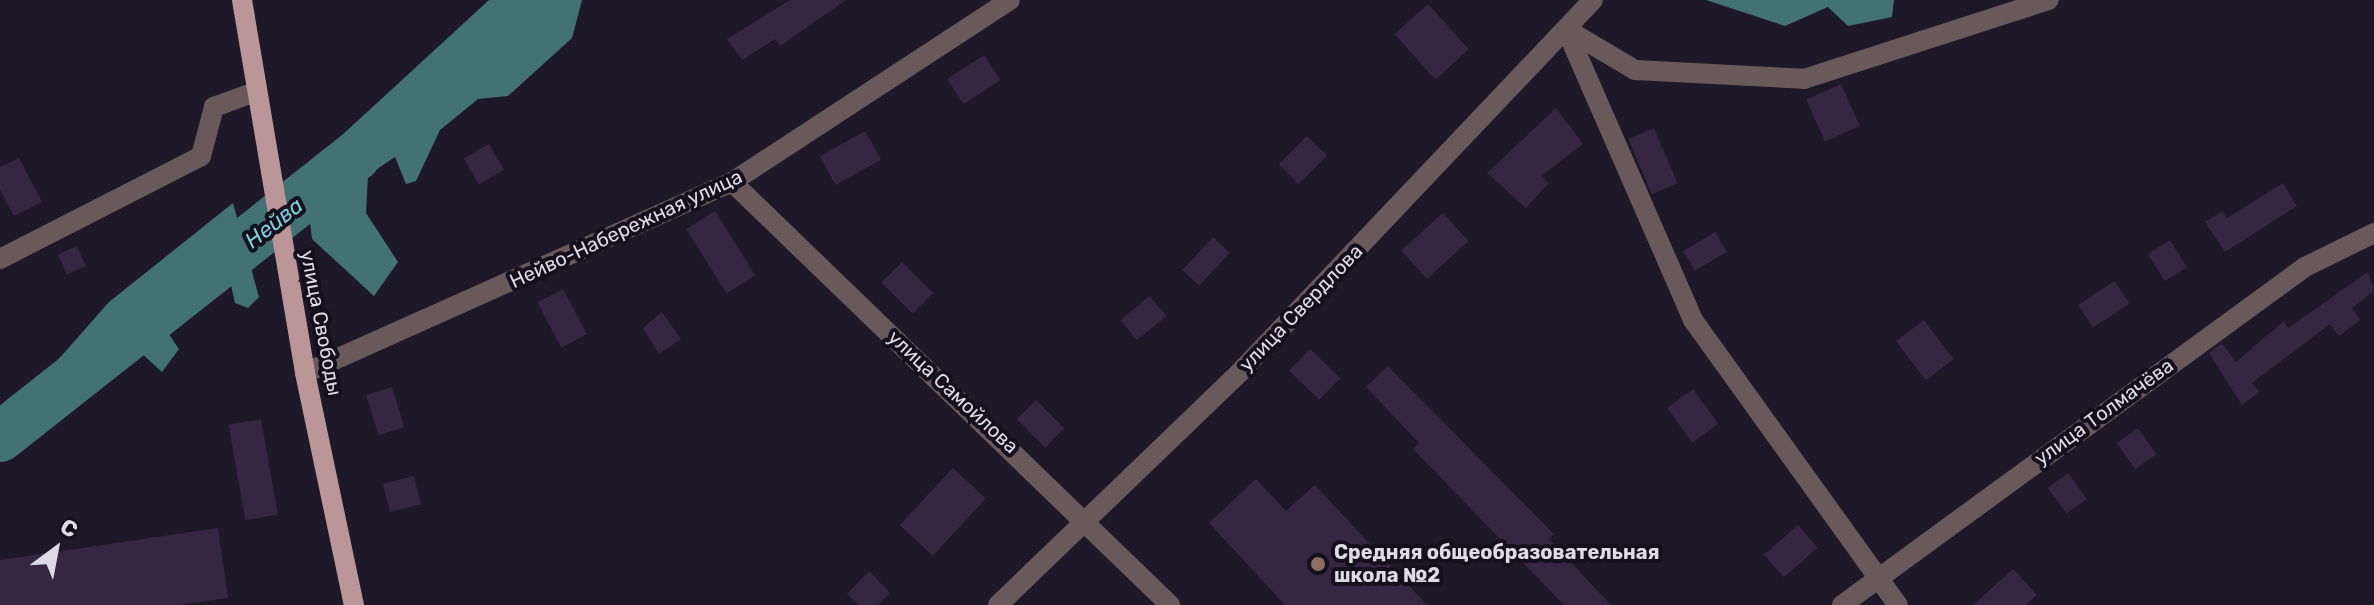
<!DOCTYPE html>
<html>
<head>
<meta charset="utf-8">
<style>
  body { margin:0 }
  #map { position:relative; width:2374px; height:605px; overflow:hidden; background:#1e1928; font-family:Rubik,sans-serif }
  div>[style] { position:absolute }
  .water>* { inset:0; background:#437275 }
  .river>* { height:50px; margin:-25px; padding:0 25px; transform-origin:25px; border-radius:25px; background:#437275 }
  .building>* { inset:0; background:#352641; transform-origin:0 0 }
  .minor>* { height:20px; margin:-10px; padding:0 10px; transform-origin:10px; border-radius:10px; background:#6a595a }
  .major>* { height:20px; margin:-10px; padding:0 10px; transform-origin:10px; border-radius:10px; background:#bb9699 }
  .dots>* { width:22px; height:22px; translate:-50% -50%; box-sizing:border-box; border:4px solid #15101e; border-radius:50% }
  span { translate:-50% -50%; white-space:nowrap; text-align:center; line-height:1.15; -webkit-text-stroke:8px #15101e; paint-order:stroke }
  .street-label { font-size:20px; color:#dedbe6 }
  .poi-label { font-size:20px; color:#dedbe6; font-weight:700 }
  .left { translate:0 -50%; text-align:left }
  .water-label { font-size:22px; color:#7dd0d7; font-style:italic }
  .north { position:absolute; left:16px; top:509px; width:80px; height:80px; -webkit-text-stroke:6px #15101e; paint-order:stroke; rotate:32deg; font-size:22px; font-weight:700; line-height:32px; text-align:center; color:#dedbe6 }
  .north::after { content:''; display:block; margin:auto; width:28px; height:36px; background:#dedbe6; clip-path:polygon(50% 0,100% 100%,50% 72%,0 100%) }
</style>
</head>
<body>
<div id="map">
  <div class="water">
    <i style="clip-path:polygon(489px 0,582px 0,572px 38px,508px 96px,478px 99px,440px 130px,416px 181px,406px 184px,395px 157px,368px 175px,366px 213px,398px 262px,374px 296px,312px 239px,304px 170px)"></i>
    <i style="clip-path:polygon(1706px 0,1894px 0,1892px 17px,1848px 26px,1828px 7px,1785px 26px)"></i>
    <i style="clip-path:polygon(233px 203px,259px 297px,248px 308px,235px 303px,227px 267px,159px 320px,179px 349px,162px 372px,128px 341px,90px 370px,91px 382px,45px 397px,42px 378px,109px 302px)"></i>
    <i style="clip-path:polygon(6px 422px,13px 451px,0 462px,0 426px)"></i>
  </div>
  <div class="river">
    <i style="left:0;top:437px;width:454px;rotate:-38.3deg"></i>
  </div>
  <div class="building">
    <i style="clip-path:polygon(790px 0,846px 0,780px 46px,775px 39px,742px 60px,727px 39px)"></i>
    <i style="left:1428px;top:4px;width:61px;height:45px;rotate:48deg"></i>
    <i style="left:984px;top:55px;width:30px;height:44px;rotate:57deg"></i>
    <i style="left:1841px;top:84px;width:46px;height:38px;rotate:66deg"></i>
    <i style="clip-path:polygon(1556px 108px,1583px 144px,1541px 176px,1549px 183px,1526px 208px,1487px 173px)"></i>
    <i style="left:1654px;top:128px;width:60px;height:28px;rotate:67deg"></i>
    <i style="left:865px;top:131px;width:33px;height:52px;rotate:61deg"></i>
    <i style="left:1307px;top:136px;width:28px;height:40px;rotate:45deg"></i>
    <i style="left:489px;top:144px;width:30px;height:29px;rotate:60deg"></i>
    <i style="clip-path:polygon(19px 158px,42px 202px,14px 216px,0 190px,0 167px)"></i>
    <i style="clip-path:polygon(2283px 183px,2297px 206px,2225px 252px,2205px 222px,2222px 211px,2227px 218px)"></i>
    <i style="left:715px;top:211px;width:76px;height:34px;rotate:58deg"></i>
    <i style="left:1443px;top:213px;width:38px;height:56px;rotate:48deg"></i>
    <i style="left:1715px;top:232px;width:23px;height:37px;rotate:59deg"></i>
    <i style="left:1213px;top:237px;width:23px;height:45px;rotate:43deg"></i>
    <i style="left:2170px;top:240px;width:32px;height:26px;rotate:58deg"></i>
    <i style="left:77px;top:246px;width:22px;height:21px;rotate:66deg"></i>
    <i style="left:902px;top:262px;width:44px;height:29px;rotate:45deg"></i>
    <i style="clip-path:polygon(2368px 272px,2374px 291px,2352px 308px,2360px 320px,2339px 336px,2330px 324px,2252px 383px,2259px 392px,2242px 405px,2209px 353px,2222px 343px,2236px 362px,2284px 321px,2288px 328px)"></i>
    <i style="left:2115px;top:281px;width:27px;height:44px;rotate:57deg"></i>
    <i style="left:563px;top:289px;width:51px;height:29px;rotate:62deg"></i>
    <i style="left:1150px;top:296px;width:26px;height:38px;rotate:51deg"></i>
    <i style="clip-path:polygon(662px 312px,681px 339px,659px 354px,643px 328px)"></i>
    <i style="left:1924px;top:320px;width:49px;height:35px;rotate:53deg"></i>
    <i style="left:1310px;top:349px;width:42px;height:30px;rotate:44deg"></i>
    <i style="clip-path:polygon(1388px 366px,1554px 534px,1549px 539px,1611px 605px,1564px 605px,1413px 449px,1419px 443px,1366px 387px)"></i>
    <i style="left:392px;top:387px;width:42px;height:27px;rotate:73deg"></i>
    <i style="left:1693px;top:389px;width:43px;height:32px;rotate:54deg"></i>
    <i style="left:1036px;top:400px;width:40px;height:27px;rotate:45deg"></i>
    <i style="left:261px;top:419px;width:97px;height:33px;rotate:80deg"></i>
    <i style="left:2138px;top:428px;width:32px;height:26px;rotate:55deg"></i>
    <i style="left:953px;top:468px;width:45px;height:78px;rotate:43deg"></i>
    <i style="left:2068px;top:473px;width:32px;height:25px;rotate:54deg"></i>
    <i style="left:414px;top:476px;width:29px;height:32px;rotate:76deg"></i>
    <i style="clip-path:polygon(1256px 479px,1286px 511px,1315px 485px,1427px 605px,1285px 605px,1209px 523px)"></i>
    <i style="left:1798px;top:525px;width:30px;height:45px;rotate:49deg"></i>
    <i style="clip-path:polygon(218px 528px,228px 598px,180px 605px,0 605px,0 560px)"></i>
    <i style="clip-path:polygon(2013px 569px,2037px 595px,2026px 605px,1973px 605px)"></i>
    <i style="clip-path:polygon(869px 571px,890px 593px,878px 605px,859px 605px,847px 594px)"></i>
  </div>
  <div class="minor">
    <i style="left:1566px;top:29px;width:318px;rotate:66.4deg"></i>
    <i style="left:1693px;top:320px;width:351px;rotate:54.3deg"></i>
    <i style="left:1566px;top:29px;width:80px;rotate:30.7deg"></i>
    <i style="left:1635px;top:70px;width:169px;rotate:3deg"></i>
    <i style="left:1804px;top:79px;width:257px;rotate:-17.9deg"></i>
    <i style="left:732px;top:182px;width:609px;rotate:44deg"></i>
    <i style="left:0;top:259px;width:226px;rotate:-27.1deg"></i>
    <i style="left:201px;top:156px;width:51px;rotate:-75.1deg"></i>
    <i style="left:214px;top:107px;width:44px;rotate:-20.1deg"></i>
    <i style="left:305px;top:373px;width:468px;rotate:-24.1deg"></i>
    <i style="left:732px;top:182px;width:332px;rotate:-33.2deg"></i>
    <i style="left:998px;top:605px;width:335px;rotate:-43.9deg"></i>
    <i style="left:1239px;top:373px;width:514px;rotate:-46.5deg"></i>
    <i style="left:1842px;top:605px;width:573px;rotate:-36.13deg"></i>
    <i style="left:2305px;top:267px;width:77px;rotate:-26.2deg"></i>
  </div>
  <div class="major">
    <i style="left:242px;top:0;width:378px;rotate:80.4deg"></i>
    <i style="left:305px;top:373px;width:237px;rotate:78.1deg"></i>
  </div>
  <div class="dots">
    <i style="left:1318px;top:564px;background:#8d6e63"></i>
  </div>
  <div class="street-label">
    <span style="left:626px;top:229px;rotate:-25deg">Нейво-Набережная улица</span>
    <span style="left:1301px;top:308px;rotate:-46deg">улица Свердлова</span>
    <span style="left:321px;top:323px;rotate:79deg">улица Свободы</span>
    <span style="left:953px;top:392px;rotate:43deg">улица Самойлова</span>
    <span style="left:2104px;top:412px;rotate:-36deg">улица Толмачёва</span>
  </div>
  <div class="poi-label">
    <span class="left" style="left:1334px;top:564px">Средняя общеобразовательная<br>школа №2</span>
  </div>
  <div class="water-label">
    <span style="left:274px;top:223px;rotate:-38deg">Нейва</span>
  </div>
  <div class="north">С</div>
</div>
</body>
</html>
